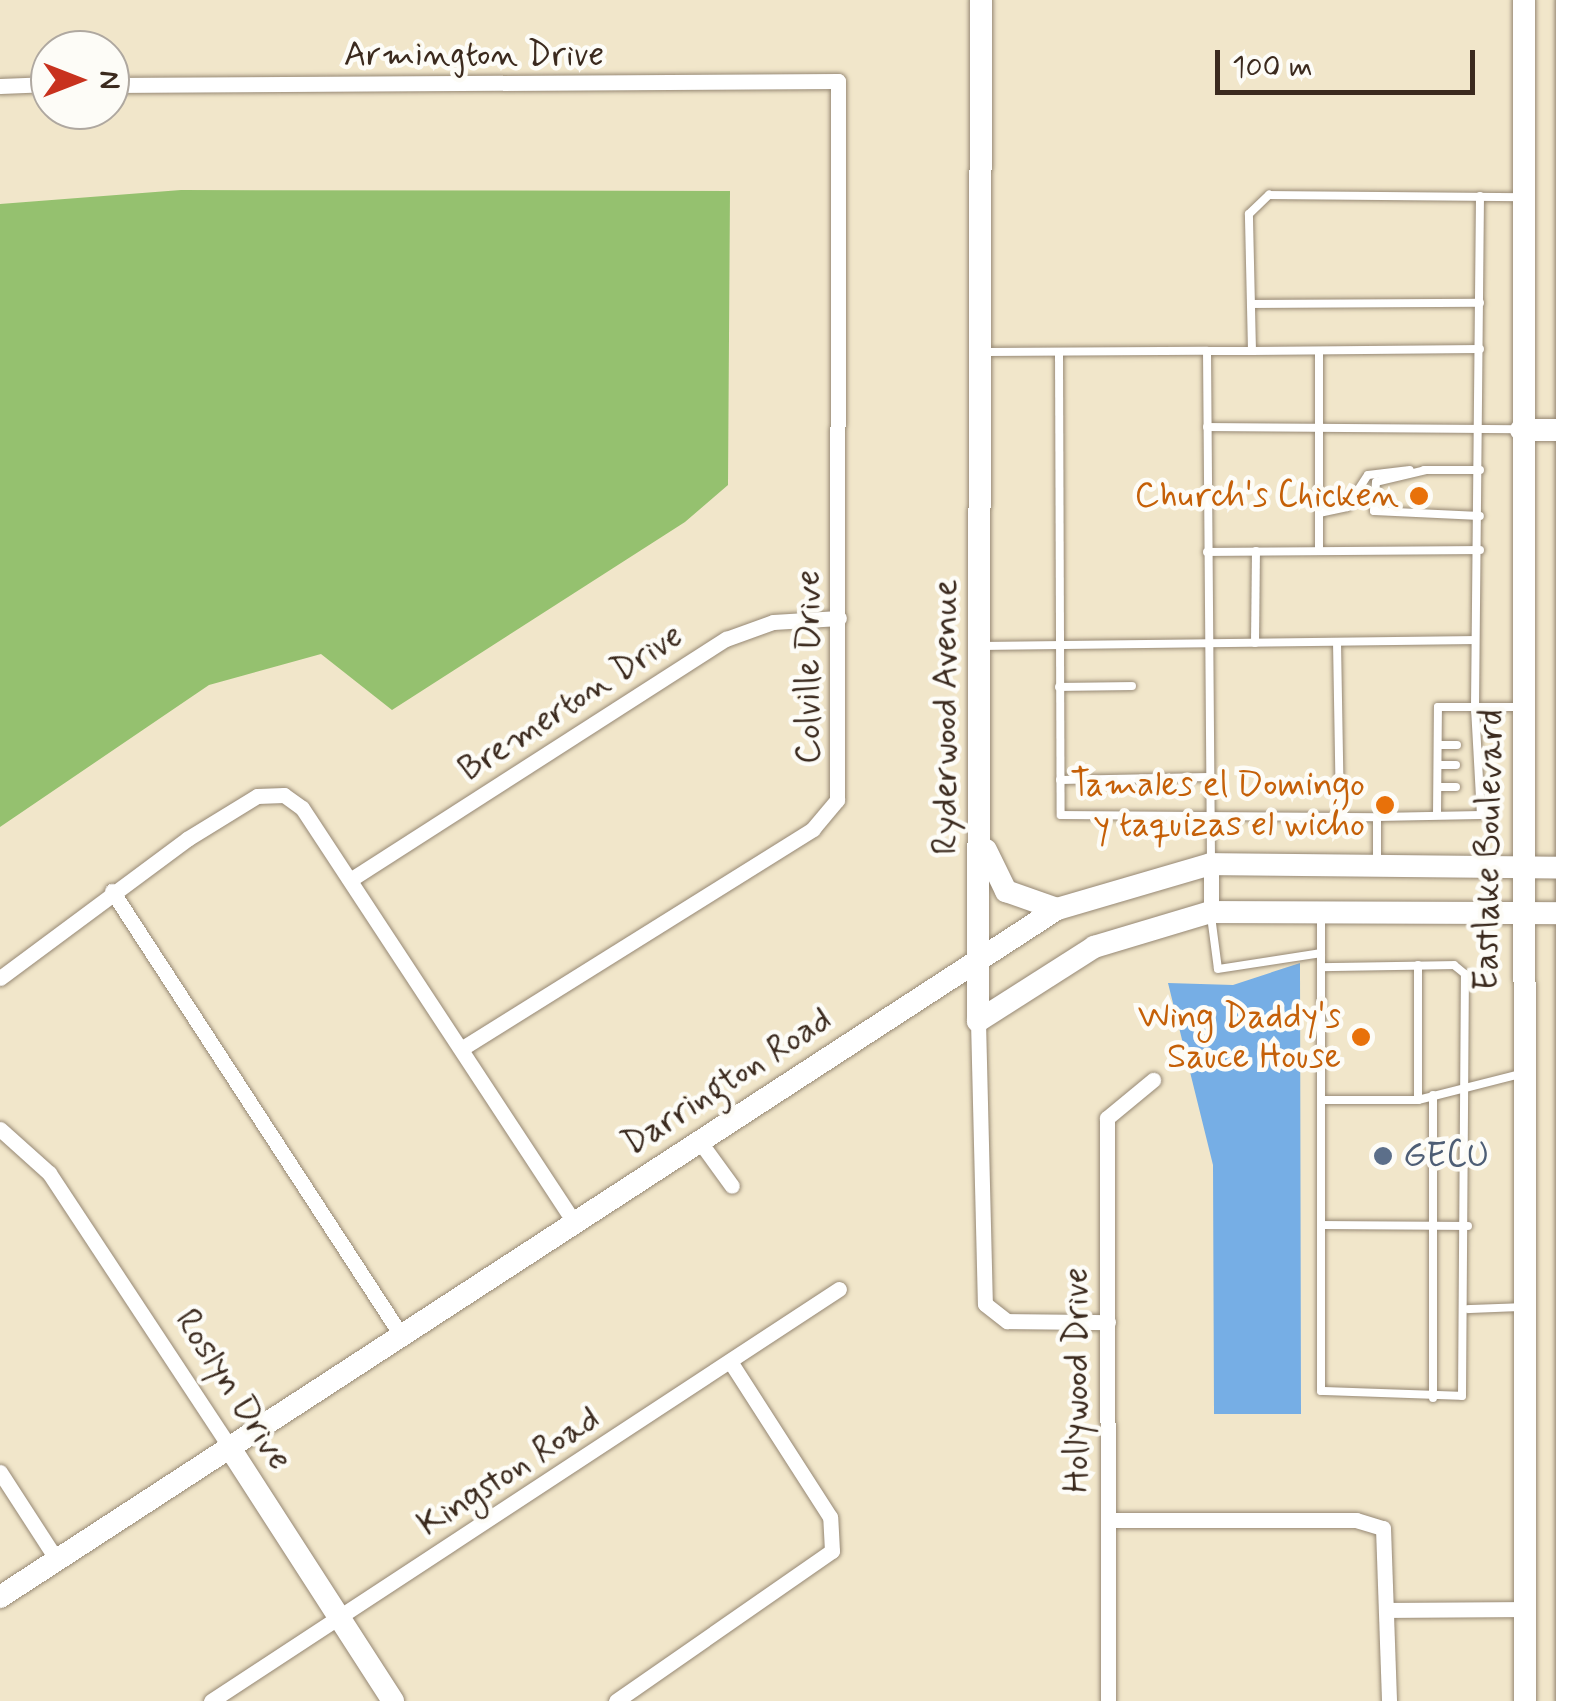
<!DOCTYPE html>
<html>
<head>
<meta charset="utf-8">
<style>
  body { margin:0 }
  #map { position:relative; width:1570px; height:1701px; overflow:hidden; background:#f1e6ca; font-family:Mynerve,sans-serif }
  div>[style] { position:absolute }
  .green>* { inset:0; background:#95c16f }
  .water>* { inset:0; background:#76aee5 }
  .roads { filter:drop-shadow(0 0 2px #968874) drop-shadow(0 0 2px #968874) }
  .lane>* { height:8px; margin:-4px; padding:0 4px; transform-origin:4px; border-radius:4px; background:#fff }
  .street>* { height:15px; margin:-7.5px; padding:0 7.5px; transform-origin:7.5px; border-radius:7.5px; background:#fff }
  .secondary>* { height:22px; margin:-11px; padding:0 11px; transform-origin:11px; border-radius:11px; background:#fff }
  .dots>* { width:28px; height:28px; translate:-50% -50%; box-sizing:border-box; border:5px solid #fdfcf7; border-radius:50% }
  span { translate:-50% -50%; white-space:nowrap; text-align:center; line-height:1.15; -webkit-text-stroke:9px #fdfcf7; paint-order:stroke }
  .street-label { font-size:35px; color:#3b2a1e }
  .food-label { font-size:35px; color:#c56008 }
  .right { translate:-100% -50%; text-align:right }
  .service-label { font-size:35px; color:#4e5e75 }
  .left { translate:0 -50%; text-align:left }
  .north { position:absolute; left:30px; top:30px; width:100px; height:100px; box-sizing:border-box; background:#fdfcf7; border:2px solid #afa8a0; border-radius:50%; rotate:90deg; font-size:28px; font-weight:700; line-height:40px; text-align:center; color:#3b2a1e }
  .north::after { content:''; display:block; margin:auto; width:35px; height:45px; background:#c8321e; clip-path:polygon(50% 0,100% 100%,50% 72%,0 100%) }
  .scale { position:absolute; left:1215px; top:50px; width:260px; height:45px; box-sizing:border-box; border:5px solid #3b2a1e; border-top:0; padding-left:12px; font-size:30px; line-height:35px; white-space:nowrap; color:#3b2a1e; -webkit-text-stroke:8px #fdfcf7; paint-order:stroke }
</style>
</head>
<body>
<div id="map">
  <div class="green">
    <i style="clip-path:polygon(181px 190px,730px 191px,728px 485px,685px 522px,392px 710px,321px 654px,209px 685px,0 827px,0 204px)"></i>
  </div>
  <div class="water">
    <i style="clip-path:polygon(1300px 963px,1301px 1414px,1214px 1414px,1213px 1165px,1168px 983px,1233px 985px)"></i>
  </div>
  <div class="roads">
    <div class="lane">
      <i style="left:1252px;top:304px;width:228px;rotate:-0.3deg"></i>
      <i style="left:1207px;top:351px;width:45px"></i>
      <i style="left:1252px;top:351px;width:137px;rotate:-91.3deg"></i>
      <i style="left:1249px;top:214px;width:28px;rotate:-44deg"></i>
      <i style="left:1269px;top:195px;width:253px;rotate:0.5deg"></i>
      <i style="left:1252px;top:351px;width:228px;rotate:-0.5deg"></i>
      <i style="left:1319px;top:351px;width:200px;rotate:90deg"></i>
      <i style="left:986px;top:352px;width:221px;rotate:-0.3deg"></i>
      <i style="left:1207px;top:351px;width:510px;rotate:89.55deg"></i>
      <i style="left:1059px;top:352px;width:463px;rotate:89.8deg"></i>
      <i style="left:1061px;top:815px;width:316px;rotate:0.4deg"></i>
      <i style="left:1377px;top:817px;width:45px;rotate:90deg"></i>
      <i style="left:1207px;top:427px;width:310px;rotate:0.4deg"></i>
      <i style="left:1424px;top:470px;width:56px"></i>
      <i style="left:1426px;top:470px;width:51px;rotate:166.5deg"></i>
      <i style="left:1376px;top:482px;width:29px;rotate:94deg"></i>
      <i style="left:1374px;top:511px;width:106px;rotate:2.7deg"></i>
      <i style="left:1319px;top:513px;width:29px;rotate:-12deg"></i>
      <i style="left:1347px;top:507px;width:38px;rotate:-57deg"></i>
      <i style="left:1368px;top:475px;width:42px;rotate:-6.8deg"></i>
      <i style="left:1207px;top:552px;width:273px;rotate:-0.4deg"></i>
      <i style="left:1337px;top:642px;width:173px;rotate:89deg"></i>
      <i style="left:1255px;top:643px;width:92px;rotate:-89.4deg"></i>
      <i style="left:984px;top:646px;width:490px;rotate:-0.7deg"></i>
      <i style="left:1059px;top:687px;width:73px;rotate:-0.8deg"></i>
      <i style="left:1438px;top:745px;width:19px"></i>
      <i style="left:1438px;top:765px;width:18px"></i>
      <i style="left:1060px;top:780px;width:149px;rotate:-1.2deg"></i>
      <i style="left:1438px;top:787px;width:18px"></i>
      <i style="left:1437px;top:815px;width:108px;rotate:-89.5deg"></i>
      <i style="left:1438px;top:707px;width:37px"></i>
      <i style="left:1475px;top:707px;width:511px;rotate:-89.44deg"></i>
      <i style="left:1377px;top:817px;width:104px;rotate:-1.1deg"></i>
      <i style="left:1481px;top:815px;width:108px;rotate:-93.2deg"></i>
      <i style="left:1475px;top:707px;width:47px"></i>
      <i style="left:1211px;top:916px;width:53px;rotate:82.5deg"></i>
      <i style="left:1218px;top:969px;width:104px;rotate:-8.8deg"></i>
      <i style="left:1321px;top:916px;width:475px;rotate:90deg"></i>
      <i style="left:1321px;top:1391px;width:141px;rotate:2deg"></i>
      <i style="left:1462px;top:1396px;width:422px;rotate:-89.6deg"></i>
      <i style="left:1465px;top:974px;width:14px;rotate:-141deg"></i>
      <i style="left:1454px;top:965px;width:132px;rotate:179.1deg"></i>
      <i style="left:1418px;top:965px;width:135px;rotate:90deg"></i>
      <i style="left:1324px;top:1100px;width:94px"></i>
      <i style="left:1418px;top:1100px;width:105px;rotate:-14.3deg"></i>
      <i style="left:1323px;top:1225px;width:145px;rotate:0.4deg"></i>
      <i style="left:1468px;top:1309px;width:54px;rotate:-2.1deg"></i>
      <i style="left:1433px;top:1398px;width:303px;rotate:-90deg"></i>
    </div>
    <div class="street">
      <i style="left:110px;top:85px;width:728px;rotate:-0.31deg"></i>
      <i style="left:838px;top:81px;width:719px;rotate:90.08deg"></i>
      <i style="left:837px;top:800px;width:38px;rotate:130deg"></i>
      <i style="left:813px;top:829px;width:415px;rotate:148deg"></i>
      <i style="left:0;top:86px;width:50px;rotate:-2.3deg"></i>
      <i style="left:1211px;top:864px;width:48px;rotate:90deg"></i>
      <i style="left:350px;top:880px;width:447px;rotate:-32.7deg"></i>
      <i style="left:726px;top:639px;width:50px;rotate:-19.9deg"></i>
      <i style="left:773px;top:622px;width:66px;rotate:-3.5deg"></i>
      <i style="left:112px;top:891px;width:530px;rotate:56.94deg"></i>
      <i style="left:0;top:978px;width:233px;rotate:-36.6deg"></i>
      <i style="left:187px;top:839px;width:82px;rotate:-31.6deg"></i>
      <i style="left:257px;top:796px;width:27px;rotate:-2deg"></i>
      <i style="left:284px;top:795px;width:22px;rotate:36deg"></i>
      <i style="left:302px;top:808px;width:497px;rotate:56.7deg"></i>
      <i style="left:978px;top:1021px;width:283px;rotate:88.6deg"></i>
      <i style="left:985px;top:1304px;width:28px;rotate:38deg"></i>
      <i style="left:1007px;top:1321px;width:101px;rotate:0.6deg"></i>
      <i style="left:0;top:1129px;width:66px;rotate:41.9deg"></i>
      <i style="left:49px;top:1173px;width:329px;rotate:56.6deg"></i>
      <i style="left:700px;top:1142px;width:54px;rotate:54deg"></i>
      <i style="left:0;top:1472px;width:105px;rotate:57.1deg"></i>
      <i style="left:1108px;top:1520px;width:248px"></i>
      <i style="left:1356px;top:1520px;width:28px;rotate:17deg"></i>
      <i style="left:1383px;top:1528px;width:173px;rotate:88deg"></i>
      <i style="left:1387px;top:1610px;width:138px;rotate:-0.4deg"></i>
      <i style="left:211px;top:1701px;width:751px;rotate:-33.27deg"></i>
      <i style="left:616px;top:1701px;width:263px;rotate:-34.8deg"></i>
      <i style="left:832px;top:1551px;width:34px;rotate:-93deg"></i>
      <i style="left:830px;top:1517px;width:183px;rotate:-122.7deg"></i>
      <i style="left:1108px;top:1701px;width:583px;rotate:-90.1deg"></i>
      <i style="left:1107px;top:1118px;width:60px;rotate:-39.6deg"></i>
    </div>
    <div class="secondary">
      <i style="left:1524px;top:0;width:1701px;rotate:89.97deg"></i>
      <i style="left:1521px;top:430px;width:47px"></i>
      <i style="left:986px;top:850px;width:46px;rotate:64deg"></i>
      <i style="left:1006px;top:891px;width:54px;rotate:19.4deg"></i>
      <i style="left:978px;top:1021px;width:1021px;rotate:-89.83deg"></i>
      <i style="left:978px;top:1021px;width:138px;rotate:-32.5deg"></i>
      <i style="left:1094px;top:947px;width:122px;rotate:-16.7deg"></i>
      <i style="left:1211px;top:912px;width:359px;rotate:0.2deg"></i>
      <i style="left:230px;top:1448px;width:301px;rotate:57.2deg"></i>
      <i style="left:0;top:1597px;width:1261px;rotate:-33.06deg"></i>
      <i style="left:1057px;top:909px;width:160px;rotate:-16.3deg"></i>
      <i style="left:1211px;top:864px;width:359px;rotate:0.6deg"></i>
      <i style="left:1567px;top:1701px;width:1701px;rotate:-90deg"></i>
    </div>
  </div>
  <div class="dots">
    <i style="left:1419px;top:496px;background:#e8710a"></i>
    <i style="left:1385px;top:805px;background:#e8710a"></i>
    <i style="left:1361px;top:1037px;background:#e8710a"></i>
    <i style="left:1383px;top:1156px;background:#5c6f8a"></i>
  </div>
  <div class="street-label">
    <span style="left:474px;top:55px">Armington Drive</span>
    <span style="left:809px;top:667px;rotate:-90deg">Colville Drive</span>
    <span style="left:571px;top:703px;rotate:-33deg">Bremerton Drive</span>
    <span style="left:946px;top:717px;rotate:-90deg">Ryderwood Avenue</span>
    <span style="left:1489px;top:850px;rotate:-89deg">Eastlake Boulevard</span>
    <span style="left:727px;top:1082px;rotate:-33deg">Darrington Road</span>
    <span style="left:1077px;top:1380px;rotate:-90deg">Hollywood Drive</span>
    <span style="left:233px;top:1390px;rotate:57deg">Roslyn Drive</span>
    <span style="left:509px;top:1472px;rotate:-33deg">Kingston Road</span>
  </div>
  <div class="food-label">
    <span class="right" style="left:1399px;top:496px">Church's Chicken</span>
    <span class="right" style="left:1365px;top:805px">Tamales el Domingo<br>y taquizas el wicho</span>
    <span class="right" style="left:1341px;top:1037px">Wing Daddy's<br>Sauce House</span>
  </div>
  <div class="service-label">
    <span class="left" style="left:1403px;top:1156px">GECU</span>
  </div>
  <div class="north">N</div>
  <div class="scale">100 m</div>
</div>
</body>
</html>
